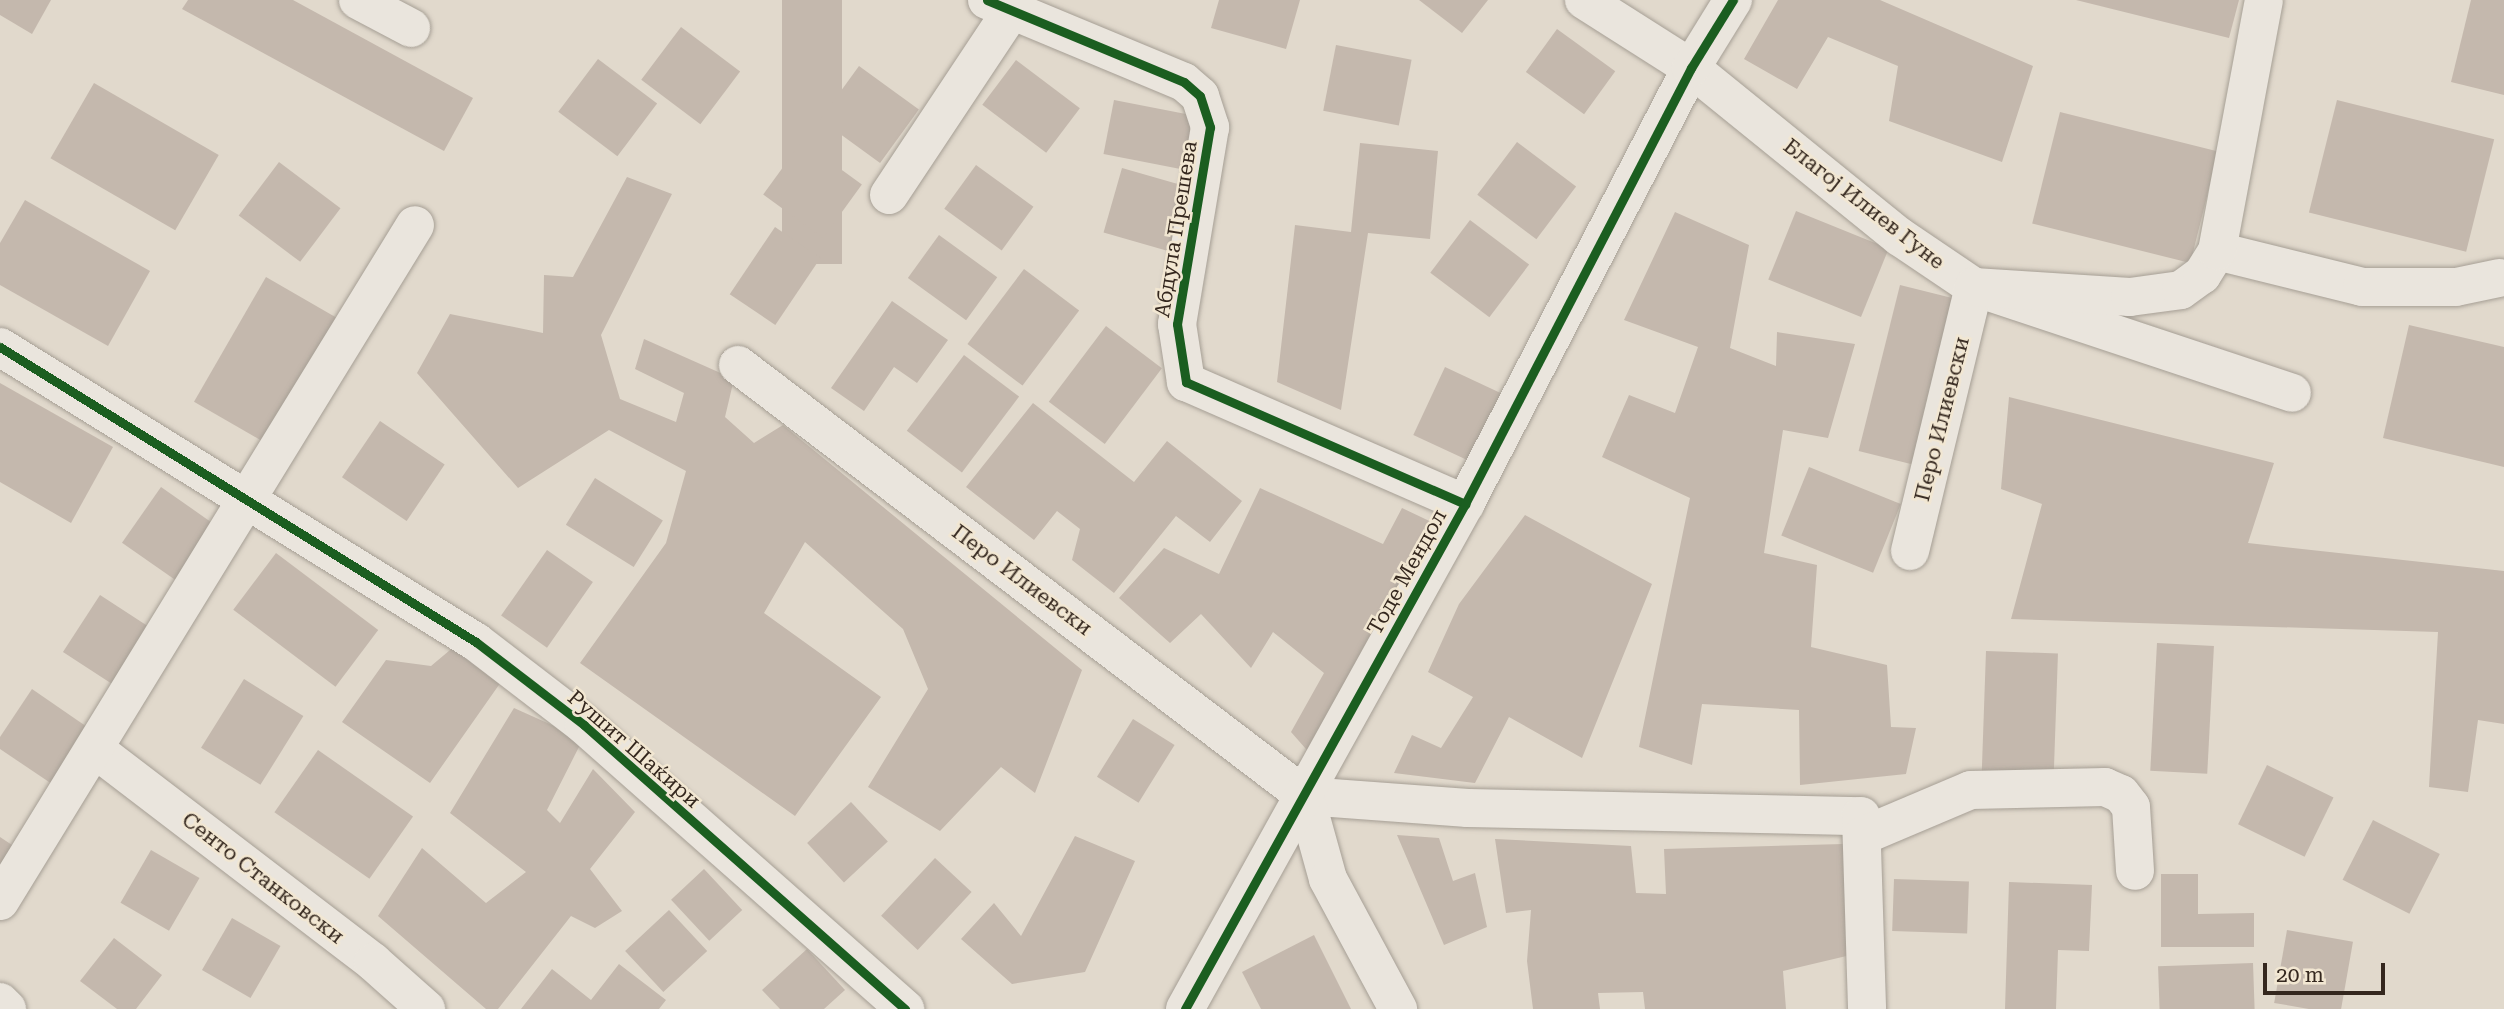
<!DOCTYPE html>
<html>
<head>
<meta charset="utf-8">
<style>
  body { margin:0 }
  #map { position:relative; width:2504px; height:1009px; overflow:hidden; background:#e1d9cc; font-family:"Roboto Serif",serif }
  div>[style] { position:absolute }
  .building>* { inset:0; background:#c4b8ad; transform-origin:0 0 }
  .roads { filter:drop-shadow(0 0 2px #a69f95) drop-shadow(0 0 2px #a69f95) }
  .street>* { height:38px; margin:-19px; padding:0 19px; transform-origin:19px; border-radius:19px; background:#eae5dd }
  .cycleway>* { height:9px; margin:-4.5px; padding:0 4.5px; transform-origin:4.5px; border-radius:4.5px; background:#1b5e20 }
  span { translate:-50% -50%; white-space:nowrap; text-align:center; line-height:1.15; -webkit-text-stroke:5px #f2e7d2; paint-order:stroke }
  .street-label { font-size:21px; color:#34271e }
  .scale { position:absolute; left:2263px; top:963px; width:122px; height:32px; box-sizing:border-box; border:4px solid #34271e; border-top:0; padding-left:9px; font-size:21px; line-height:24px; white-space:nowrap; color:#34271e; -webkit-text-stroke:5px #f2e7d2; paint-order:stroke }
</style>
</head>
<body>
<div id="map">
  <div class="building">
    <i style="clip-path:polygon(0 0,51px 0,32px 34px,0 15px)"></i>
    <i style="clip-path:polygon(188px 0,293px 0,473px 98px,444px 151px,182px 9px)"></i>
    <i style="left:782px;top:0;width:60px;height:264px"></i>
    <i style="clip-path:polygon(1219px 0,1300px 0,1286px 49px,1211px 28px)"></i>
    <i style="clip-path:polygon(1419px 0,1488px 0,1462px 33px)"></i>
    <i style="clip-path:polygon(1778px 0,1880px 0,2033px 66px,2002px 162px,1889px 121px,1898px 66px,1828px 37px,1797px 89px,1744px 59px)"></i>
    <i style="clip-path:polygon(2076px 0,2239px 0,2229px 38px)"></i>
    <i style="clip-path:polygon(2471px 0,2504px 0,2504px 95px,2451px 82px)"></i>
    <i style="left:681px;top:27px;width:74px;height:66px;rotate:37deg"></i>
    <i style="left:1557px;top:29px;width:72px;height:53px;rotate:36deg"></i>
    <i style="left:1336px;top:45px;width:77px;height:67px;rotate:11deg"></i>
    <i style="left:598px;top:59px;width:74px;height:66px;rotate:37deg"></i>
    <i style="left:1016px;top:60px;width:80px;height:56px;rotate:37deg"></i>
    <i style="left:859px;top:66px;width:74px;height:66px;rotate:36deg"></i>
    <i style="left:94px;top:83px;width:144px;height:87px;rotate:30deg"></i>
    <i style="left:1114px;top:100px;width:81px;height:55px;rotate:11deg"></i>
    <i style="left:2337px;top:100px;width:162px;height:116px;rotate:14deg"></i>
    <i style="left:2060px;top:112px;width:163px;height:115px;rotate:14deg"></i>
    <i style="left:802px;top:141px;width:74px;height:66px;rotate:36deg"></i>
    <i style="left:1517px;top:142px;width:74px;height:66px;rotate:37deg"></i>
    <i style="clip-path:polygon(1360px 143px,1438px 151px,1430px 239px,1368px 233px,1341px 410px,1277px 382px,1295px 225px,1351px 232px)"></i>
    <i style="left:279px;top:162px;width:77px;height:67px;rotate:37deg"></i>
    <i style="left:976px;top:165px;width:71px;height:54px;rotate:36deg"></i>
    <i style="left:1122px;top:168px;width:77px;height:67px;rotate:16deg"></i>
    <i style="clip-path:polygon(627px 177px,672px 194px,601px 335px,620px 399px,676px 422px,684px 393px,635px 369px,644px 339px,734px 379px,725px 417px,754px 443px,783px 425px,1082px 670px,1035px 793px,1001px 767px,940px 831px,868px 787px,928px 689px,903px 629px,805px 542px,764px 613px,881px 697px,795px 816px,580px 663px,666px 543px,686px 471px,609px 430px,518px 488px,417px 373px,450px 314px,543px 333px,544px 275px,573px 277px)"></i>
    <i style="clip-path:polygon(25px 200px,150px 271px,108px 346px,0 285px,0 243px)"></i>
    <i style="left:1796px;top:211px;width:100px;height:74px;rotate:22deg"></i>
    <i style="clip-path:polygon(1675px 212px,1749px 245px,1730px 348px,1776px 366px,1777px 332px,1855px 344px,1828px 438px,1783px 430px,1764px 553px,1817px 565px,1811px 647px,1887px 665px,1891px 727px,1916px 728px,1906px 774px,1800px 785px,1799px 710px,1702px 704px,1692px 765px,1639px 747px,1690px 498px,1602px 457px,1629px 395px,1675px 413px,1698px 347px,1624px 320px)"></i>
    <i style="left:1470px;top:220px;width:74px;height:66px;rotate:37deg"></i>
    <i style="left:775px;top:227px;width:55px;height:81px;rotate:34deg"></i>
    <i style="left:939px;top:235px;width:72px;height:53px;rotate:36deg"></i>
    <i style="left:1024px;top:269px;width:69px;height:94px;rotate:37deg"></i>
    <i style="left:266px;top:277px;width:87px;height:144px;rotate:30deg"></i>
    <i style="left:1900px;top:285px;width:61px;height:171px;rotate:14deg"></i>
    <i style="clip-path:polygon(892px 301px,948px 340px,917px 383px,894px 367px,864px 411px,831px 388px)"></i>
    <i style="clip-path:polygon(2409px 325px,2504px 347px,2504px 467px,2383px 438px)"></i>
    <i style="left:1106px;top:326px;width:70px;height:95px;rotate:37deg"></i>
    <i style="left:964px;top:355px;width:69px;height:95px;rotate:37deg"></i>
    <i style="left:1445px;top:367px;width:66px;height:75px;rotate:25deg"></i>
    <i style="clip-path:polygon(0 383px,113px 447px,71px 523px,0 482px)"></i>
    <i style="clip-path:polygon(2009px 397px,2274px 463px,2248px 543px,2504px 571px,2504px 724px,2478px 720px,2468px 792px,2429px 787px,2438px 632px,2011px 619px,2042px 504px,2001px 489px)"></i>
    <i style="clip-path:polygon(1033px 403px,1134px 482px,1167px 441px,1242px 501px,1210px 542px,1176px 516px,1114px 593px,1072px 560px,1080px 529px,1057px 511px,1034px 540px,966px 487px)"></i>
    <i style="left:380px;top:421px;width:78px;height:68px;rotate:34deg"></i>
    <i style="left:1809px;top:467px;width:99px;height:74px;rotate:22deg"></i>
    <i style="left:595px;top:478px;width:80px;height:55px;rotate:32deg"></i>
    <i style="left:161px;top:487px;width:70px;height:68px;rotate:35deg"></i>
    <i style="clip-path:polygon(1260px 488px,1383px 544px,1402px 508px,1442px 527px,1313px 757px,1291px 732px,1324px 673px,1273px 632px,1251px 668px,1201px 614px,1170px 643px,1119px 598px,1164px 548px,1219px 574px)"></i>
    <i style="clip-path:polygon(1525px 515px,1652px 584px,1582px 758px,1509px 717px,1475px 783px,1394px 773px,1412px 735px,1441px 748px,1473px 697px,1428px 672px,1459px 604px)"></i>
    <i style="left:547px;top:550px;width:56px;height:80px;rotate:35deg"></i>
    <i style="left:276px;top:553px;width:128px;height:71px;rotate:37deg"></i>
    <i style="left:100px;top:595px;width:71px;height:68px;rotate:33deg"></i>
    <i style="clip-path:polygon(462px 640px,508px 672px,430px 783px,342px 722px,386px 660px,431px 666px)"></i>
    <i style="left:2157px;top:643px;width:57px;height:128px;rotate:3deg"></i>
    <i style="left:1986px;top:651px;width:72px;height:129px;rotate:2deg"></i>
    <i style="left:244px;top:679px;width:70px;height:81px;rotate:32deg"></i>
    <i style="clip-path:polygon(32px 689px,90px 729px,52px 784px,0 749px,0 737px)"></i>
    <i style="clip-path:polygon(514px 708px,583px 739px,547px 810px,560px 823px,593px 769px,635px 812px,590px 869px,622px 911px,595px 928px,571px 916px,498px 1009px,486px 1009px,378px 916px,422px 848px,486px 903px,526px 872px,450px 813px)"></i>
    <i style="left:1133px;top:719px;width:49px;height:68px;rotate:32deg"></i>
    <i style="left:318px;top:750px;width:116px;height:76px;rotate:35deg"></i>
    <i style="left:2267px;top:765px;width:74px;height:66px;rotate:26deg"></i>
    <i style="left:851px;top:802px;width:54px;height:60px;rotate:47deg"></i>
    <i style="left:2373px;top:820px;width:75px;height:67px;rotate:27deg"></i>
    <i style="clip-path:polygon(1397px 835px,1439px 838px,1453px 881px,1475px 873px,1487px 927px,1444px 945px)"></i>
    <i style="clip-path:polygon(1075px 836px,1135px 861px,1085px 972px,1012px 984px,961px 939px,994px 903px,1021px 936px)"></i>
    <i style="clip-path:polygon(0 837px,24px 853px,0 888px)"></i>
    <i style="clip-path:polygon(1495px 839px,1631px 846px,1636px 893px,1666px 894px,1664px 849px,1843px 844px,1855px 954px,1783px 971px,1786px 1009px,1645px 1009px,1643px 992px,1598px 993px,1600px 1009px,1533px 1009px,1527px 961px,1531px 910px,1506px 913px)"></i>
    <i style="left:151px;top:850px;width:56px;height:61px;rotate:30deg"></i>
    <i style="left:935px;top:858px;width:50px;height:79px;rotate:43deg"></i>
    <i style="left:704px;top:869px;width:56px;height:45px;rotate:47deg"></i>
    <i style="clip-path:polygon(2161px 874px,2198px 874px,2198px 914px,2254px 913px,2254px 947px,2161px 947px)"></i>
    <i style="left:1894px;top:879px;width:75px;height:52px;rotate:2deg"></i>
    <i style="clip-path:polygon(2009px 882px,2092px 885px,2089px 951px,2058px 950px,2056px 1009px,2005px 1009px)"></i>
    <i style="left:669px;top:910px;width:56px;height:60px;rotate:47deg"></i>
    <i style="left:232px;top:918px;width:56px;height:60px;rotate:30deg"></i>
    <i style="left:2287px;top:930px;width:67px;height:74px;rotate:10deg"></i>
    <i style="clip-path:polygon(1314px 935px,1351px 1009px,1261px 1009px,1242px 972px)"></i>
    <i style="clip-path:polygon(114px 938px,162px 975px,136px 1009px,117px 1009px,80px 981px)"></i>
    <i style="clip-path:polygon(807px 949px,845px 990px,824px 1009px,780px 1009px,762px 990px)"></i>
    <i style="left:2253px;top:963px;width:46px;height:95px;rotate:88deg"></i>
    <i style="clip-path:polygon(619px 964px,666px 1000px,659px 1009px,521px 1009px,552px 969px,591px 1000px)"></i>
  </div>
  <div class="roads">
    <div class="street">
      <i style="left:358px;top:0;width:60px;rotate:27.8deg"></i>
      <i style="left:987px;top:0;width:213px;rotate:22.6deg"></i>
      <i style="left:1184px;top:82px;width:21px;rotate:41deg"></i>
      <i style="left:1200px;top:96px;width:33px;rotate:72deg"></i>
      <i style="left:1210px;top:127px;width:200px;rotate:99.5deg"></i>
      <i style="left:1177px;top:324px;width:59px;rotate:81.2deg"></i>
      <i style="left:1186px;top:382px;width:305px;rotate:23.6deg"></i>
      <i style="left:1584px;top:0;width:127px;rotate:32.4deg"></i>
      <i style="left:1691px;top:68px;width:269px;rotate:39deg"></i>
      <i style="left:1900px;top:237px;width:89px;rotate:34deg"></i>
      <i style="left:1974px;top:287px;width:335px;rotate:18.4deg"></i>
      <i style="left:889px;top:195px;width:222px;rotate:-56.4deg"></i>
      <i style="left:2217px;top:251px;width:149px;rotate:13.9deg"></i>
      <i style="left:2362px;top:287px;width:94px"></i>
      <i style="left:2456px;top:287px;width:44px;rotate:-11.8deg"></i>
      <i style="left:0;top:347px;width:560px;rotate:31.79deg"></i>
      <i style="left:476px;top:642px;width:136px;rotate:37.5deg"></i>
      <i style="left:584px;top:725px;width:429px;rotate:41.5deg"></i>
      <i style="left:738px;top:365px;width:712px;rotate:37.24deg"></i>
      <i style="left:1910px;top:551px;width:272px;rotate:-76.4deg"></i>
      <i style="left:1974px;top:287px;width:156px;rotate:3.7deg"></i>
      <i style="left:2130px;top:297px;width:51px;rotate:-7.8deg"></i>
      <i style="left:2181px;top:290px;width:26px;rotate:-36deg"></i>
      <i style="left:2202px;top:275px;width:28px;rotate:-58deg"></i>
      <i style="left:2217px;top:251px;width:255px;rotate:-79.4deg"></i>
      <i style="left:96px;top:750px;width:349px;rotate:37.4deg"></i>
      <i style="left:373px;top:962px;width:71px;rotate:41.6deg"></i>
      <i style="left:1305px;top:796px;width:163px;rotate:4.2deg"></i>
      <i style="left:1468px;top:808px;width:393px;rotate:1.2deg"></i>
      <i style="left:1861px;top:816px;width:193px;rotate:88.2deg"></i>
      <i style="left:1305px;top:796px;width:86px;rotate:74.5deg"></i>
      <i style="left:1328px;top:879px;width:148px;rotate:61.7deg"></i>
      <i style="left:1862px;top:836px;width:118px;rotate:-22.9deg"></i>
      <i style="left:1971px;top:790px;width:134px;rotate:-1.3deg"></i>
      <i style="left:2105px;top:787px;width:17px;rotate:24deg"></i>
      <i style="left:2121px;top:794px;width:16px;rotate:52deg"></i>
      <i style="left:2131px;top:807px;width:64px;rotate:86.4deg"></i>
      <i style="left:0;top:901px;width:793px;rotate:-58.45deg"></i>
      <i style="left:0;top:1002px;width:10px;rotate:45deg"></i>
      <i style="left:1185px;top:1009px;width:577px;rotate:-60.99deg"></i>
      <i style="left:1465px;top:504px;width:491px;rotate:-62.6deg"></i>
      <i style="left:1691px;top:68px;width:80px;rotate:-58.3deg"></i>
    </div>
  </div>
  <div class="cycleway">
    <i style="left:987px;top:0;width:213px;rotate:22.6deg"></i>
    <i style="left:1184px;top:82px;width:21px;rotate:41deg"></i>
    <i style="left:1200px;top:96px;width:33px;rotate:72deg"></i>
    <i style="left:1210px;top:127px;width:200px;rotate:99.5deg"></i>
    <i style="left:1177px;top:324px;width:59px;rotate:81.2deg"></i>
    <i style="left:1186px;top:382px;width:305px;rotate:23.6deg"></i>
    <i style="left:0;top:347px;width:560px;rotate:31.79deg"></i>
    <i style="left:476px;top:642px;width:136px;rotate:37.5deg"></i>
    <i style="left:584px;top:725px;width:429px;rotate:41.5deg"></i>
    <i style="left:1185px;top:1009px;width:577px;rotate:-60.99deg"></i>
    <i style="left:1465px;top:504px;width:491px;rotate:-62.6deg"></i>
    <i style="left:1691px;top:68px;width:80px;rotate:-58.3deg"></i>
  </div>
  <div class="street-label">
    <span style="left:1864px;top:204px;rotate:38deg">Благој Илиев Гуне</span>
    <span style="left:1176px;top:229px;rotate:-81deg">Абдула Прешева</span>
    <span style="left:1942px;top:419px;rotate:-76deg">Перо Илиевски</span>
    <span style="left:1407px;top:572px;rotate:-61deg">Тоде Мендол</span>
    <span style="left:1022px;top:580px;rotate:37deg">Перо Илиевски</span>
    <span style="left:634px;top:749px;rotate:41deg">Рушит Шаќири</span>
    <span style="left:263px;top:878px;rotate:38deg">Сенто Станковски</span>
  </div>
  <div class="scale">20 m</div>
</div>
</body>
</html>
